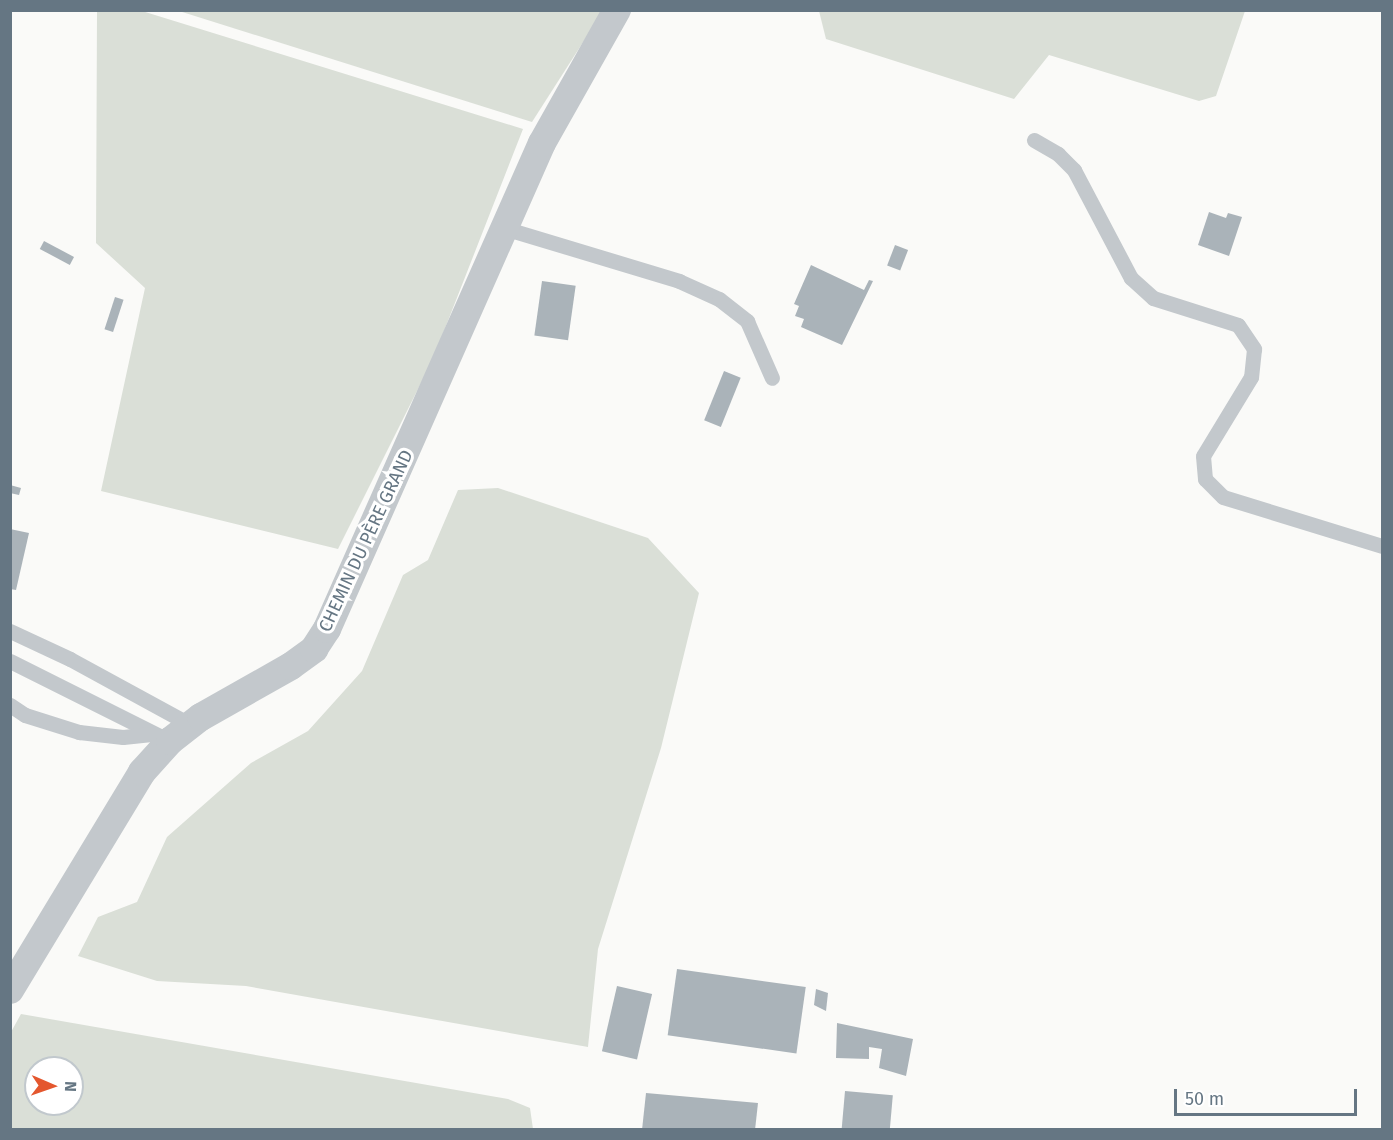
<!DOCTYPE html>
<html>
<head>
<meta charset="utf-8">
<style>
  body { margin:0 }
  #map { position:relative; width:1393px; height:1140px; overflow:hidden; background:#fafaf8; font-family:"Fira Sans",sans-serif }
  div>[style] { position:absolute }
  .green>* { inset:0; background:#dadfd7 }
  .building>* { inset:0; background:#aab3b9; transform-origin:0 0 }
  .lane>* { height:15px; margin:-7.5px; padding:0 7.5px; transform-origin:7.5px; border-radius:7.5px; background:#c3c8cc }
  .street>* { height:28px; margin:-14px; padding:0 14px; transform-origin:14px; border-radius:14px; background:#c3c8cc }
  span { translate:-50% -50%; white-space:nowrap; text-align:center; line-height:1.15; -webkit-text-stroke:6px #fff; paint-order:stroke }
  .street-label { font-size:18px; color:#657683 }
  .frame { position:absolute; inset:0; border:12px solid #657683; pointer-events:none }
  .north { position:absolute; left:24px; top:1056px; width:60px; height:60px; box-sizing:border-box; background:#fff; border:2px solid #c1c8cd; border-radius:50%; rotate:92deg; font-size:16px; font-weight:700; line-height:24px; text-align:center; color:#657683 }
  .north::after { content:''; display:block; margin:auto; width:21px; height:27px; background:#e4572e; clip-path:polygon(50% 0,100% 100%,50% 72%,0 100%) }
  .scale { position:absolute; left:1174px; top:1089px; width:183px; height:27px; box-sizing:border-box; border:3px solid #657683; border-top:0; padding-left:8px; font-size:18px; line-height:21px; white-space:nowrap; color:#657683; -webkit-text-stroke:4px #fff; paint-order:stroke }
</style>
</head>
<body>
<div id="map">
  <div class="green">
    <i style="clip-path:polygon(97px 11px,142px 11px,523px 129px,433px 359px,338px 549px,101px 491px,145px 288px,96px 243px)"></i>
    <i style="clip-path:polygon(179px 11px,603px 11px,532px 122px)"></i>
    <i style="clip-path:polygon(819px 11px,819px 10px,1245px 11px,1216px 96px,1199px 101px,1049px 55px,1014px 99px,826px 39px)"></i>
    <i style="clip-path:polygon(498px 488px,648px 538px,699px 593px,661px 748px,598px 949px,588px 1047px,246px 986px,157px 981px,78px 956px,98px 917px,137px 902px,167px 837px,251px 763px,308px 731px,362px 671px,403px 575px,428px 560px,458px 490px)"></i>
    <i style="clip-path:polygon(evenodd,21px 1014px,508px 1099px,530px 1108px,533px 1129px,11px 1129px,11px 1032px,21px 1014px,36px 1068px,72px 1068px,72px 1104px,36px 1104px,36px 1068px)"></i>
  </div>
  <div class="building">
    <i style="clip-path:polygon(1209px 212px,1226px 218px,1228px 213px,1242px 217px,1229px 256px,1198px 245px)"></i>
    <i style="left:44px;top:241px;width:34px;height:9px;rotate:28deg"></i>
    <i style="left:895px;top:245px;width:14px;height:22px;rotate:21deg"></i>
    <i style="clip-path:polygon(811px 265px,864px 290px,869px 280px,873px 281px,842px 345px,801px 327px,804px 319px,795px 316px,799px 306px,794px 304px)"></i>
    <i style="left:542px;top:281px;width:34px;height:55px;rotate:8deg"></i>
    <i style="left:115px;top:297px;width:9px;height:34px;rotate:18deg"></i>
    <i style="left:724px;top:371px;width:18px;height:53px;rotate:22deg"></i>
    <i style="clip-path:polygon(10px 485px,21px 488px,19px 495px,10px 493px)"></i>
    <i style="clip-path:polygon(10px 529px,29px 533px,16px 590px,10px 589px)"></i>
    <i style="left:677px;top:969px;width:130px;height:67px;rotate:8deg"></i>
    <i style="left:617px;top:986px;width:36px;height:67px;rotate:13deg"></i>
    <i style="clip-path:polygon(816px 989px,828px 993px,826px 1011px,814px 1005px)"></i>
    <i style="clip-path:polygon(837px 1023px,913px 1039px,906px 1076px,879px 1068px,882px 1049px,869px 1047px,869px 1059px,836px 1058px)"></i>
    <i style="left:845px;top:1091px;width:48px;height:39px;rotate:5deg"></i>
    <i style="clip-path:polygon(646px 1093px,758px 1103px,755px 1130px,642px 1130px)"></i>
  </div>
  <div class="lane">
    <i style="left:1034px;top:140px;width:28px;rotate:30deg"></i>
    <i style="left:1058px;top:154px;width:23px;rotate:45deg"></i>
    <i style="left:1074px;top:170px;width:122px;rotate:62.2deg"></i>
    <i style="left:1131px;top:278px;width:30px;rotate:42deg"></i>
    <i style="left:1153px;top:298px;width:89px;rotate:17.6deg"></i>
    <i style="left:1238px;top:325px;width:29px;rotate:56deg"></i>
    <i style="left:1254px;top:349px;width:28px;rotate:96deg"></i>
    <i style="left:1251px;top:377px;width:92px;rotate:121.3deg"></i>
    <i style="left:1203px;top:456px;width:23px;rotate:85deg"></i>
    <i style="left:1205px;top:479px;width:25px;rotate:45deg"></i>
    <i style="left:1223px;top:497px;width:166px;rotate:17.1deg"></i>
    <i style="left:504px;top:228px;width:183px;rotate:16.8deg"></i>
    <i style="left:679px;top:281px;width:44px;rotate:24.2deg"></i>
    <i style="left:719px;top:299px;width:36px;rotate:38deg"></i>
    <i style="left:747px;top:321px;width:62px;rotate:66.3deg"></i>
    <i style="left:10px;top:631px;width:66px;rotate:25deg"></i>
    <i style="left:70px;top:659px;width:138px;rotate:28.6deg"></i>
    <i style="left:10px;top:661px;width:179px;rotate:26.6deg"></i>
    <i style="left:10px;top:705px;width:18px;rotate:34deg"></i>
    <i style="left:25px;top:715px;width:57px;rotate:17.5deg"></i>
    <i style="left:79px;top:732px;width:44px;rotate:6.5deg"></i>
    <i style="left:123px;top:737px;width:31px;rotate:-6deg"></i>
  </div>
  <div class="street">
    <i style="left:10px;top:990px;width:255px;rotate:-58.8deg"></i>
    <i style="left:142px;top:772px;width:42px;rotate:-47.9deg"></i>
    <i style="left:170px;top:741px;width:39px;rotate:-38deg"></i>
    <i style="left:201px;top:717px;width:103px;rotate:-29.5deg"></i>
    <i style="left:291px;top:666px;width:29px;rotate:-36deg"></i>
    <i style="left:314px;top:649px;width:24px;rotate:-57deg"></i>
    <i style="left:327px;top:629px;width:531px;rotate:-66.14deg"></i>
    <i style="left:542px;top:143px;width:153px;rotate:-60.6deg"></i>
  </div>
  <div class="street-label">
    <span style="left:366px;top:541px;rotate:-65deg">CHEMIN DU PÈRE GRAND</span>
  </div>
  <div class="frame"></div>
  <div class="north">N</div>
  <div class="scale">50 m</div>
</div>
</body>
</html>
